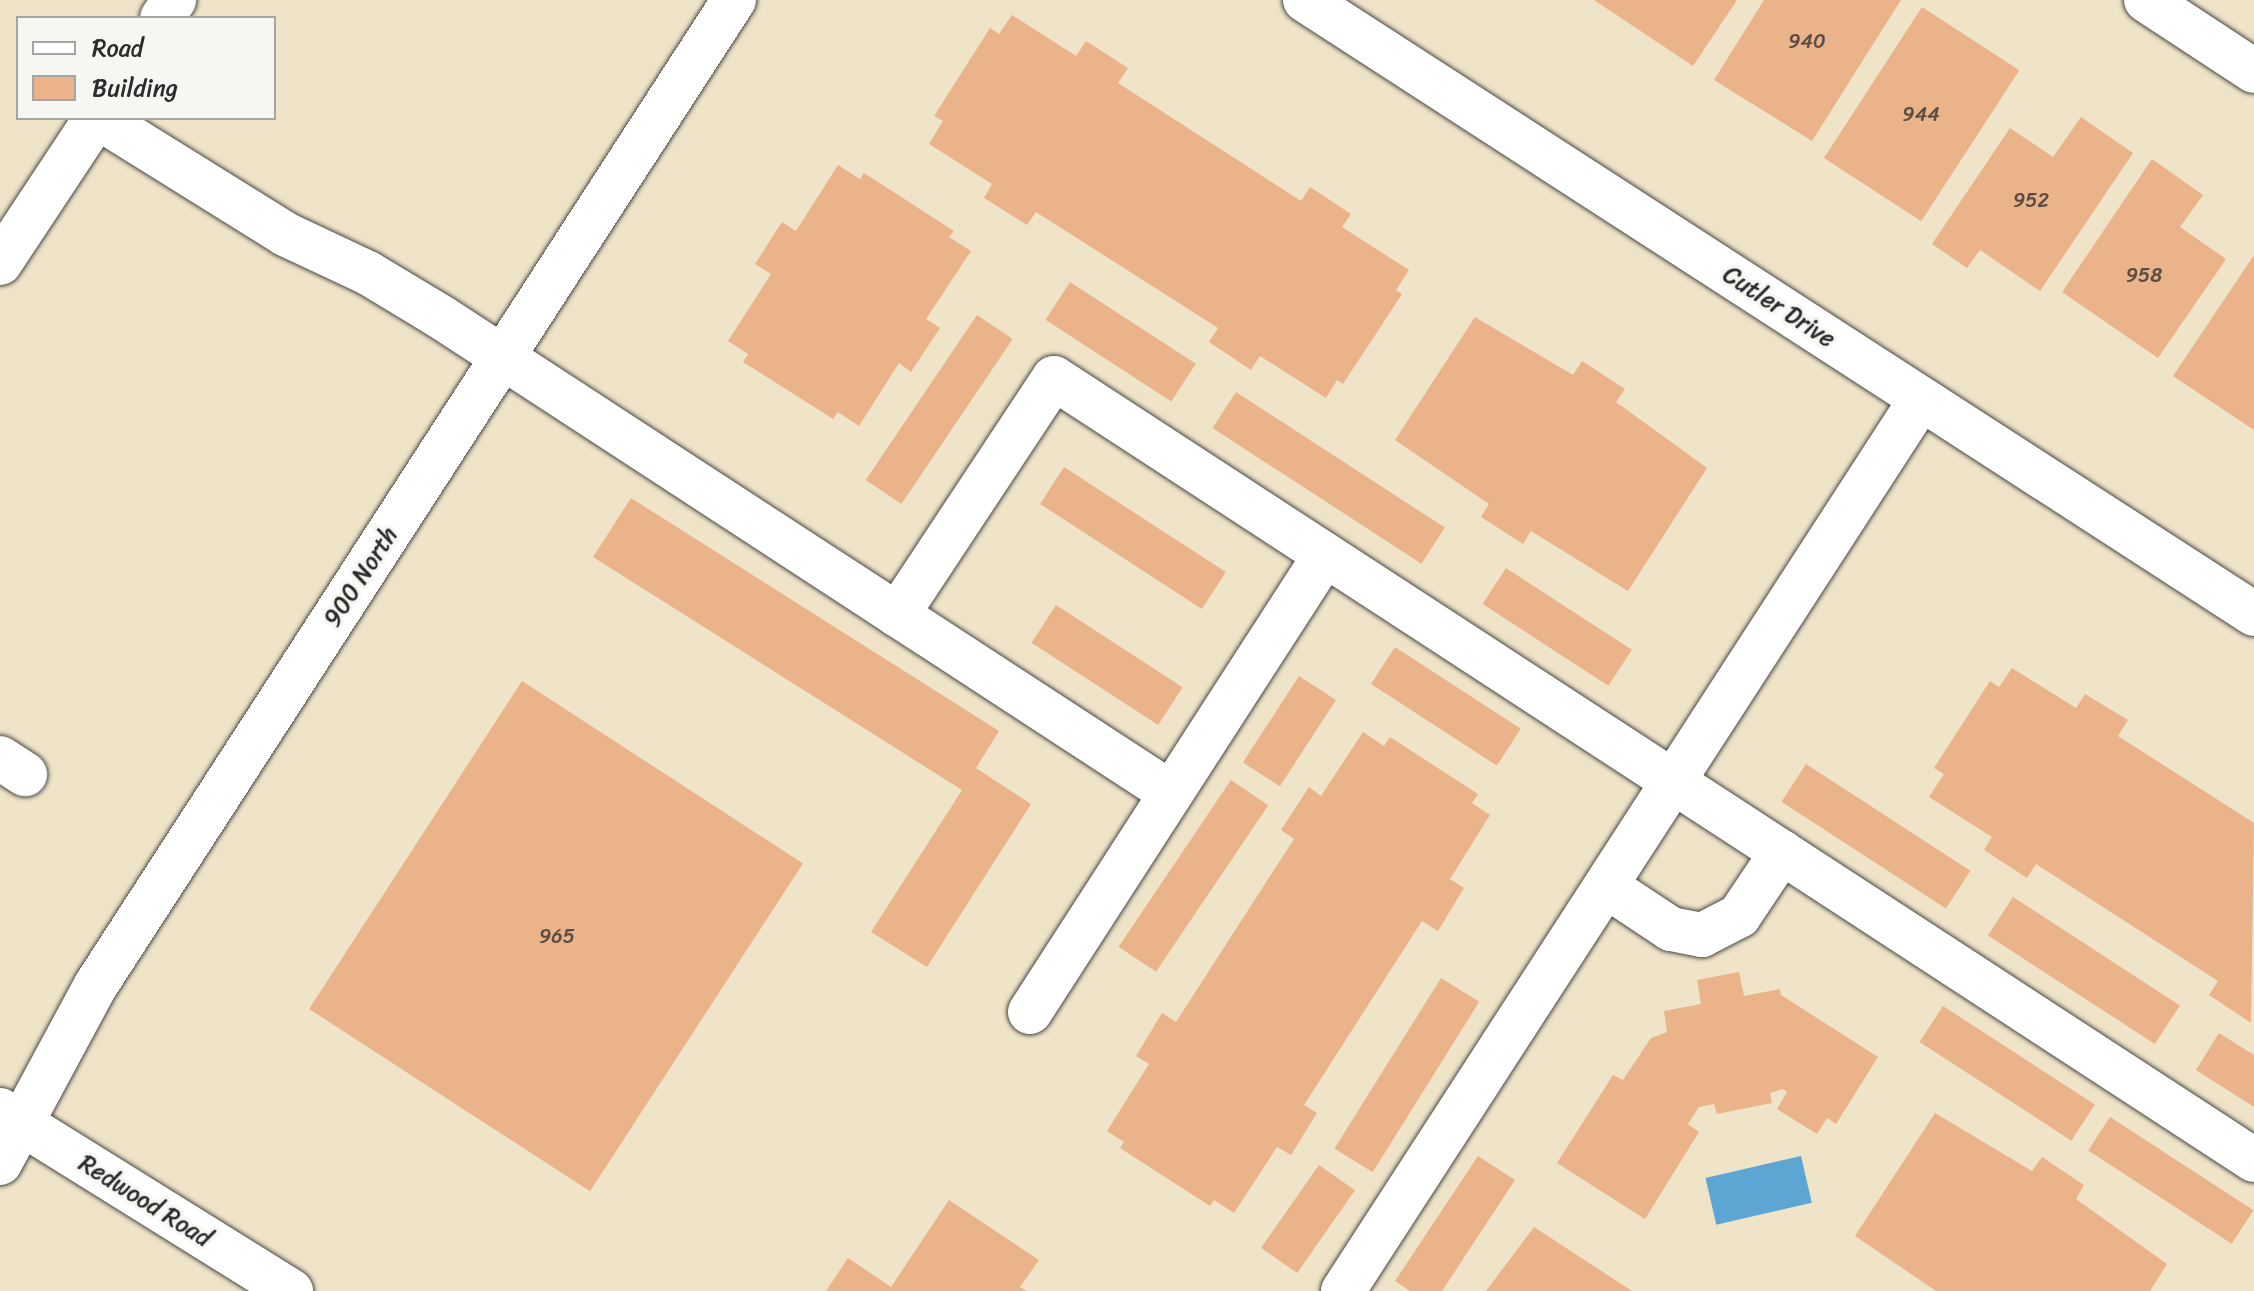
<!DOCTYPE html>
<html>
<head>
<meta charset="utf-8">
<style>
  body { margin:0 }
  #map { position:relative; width:2254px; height:1291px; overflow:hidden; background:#efe4c8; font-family:Sriracha,sans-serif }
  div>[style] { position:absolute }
  .water>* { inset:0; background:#5da6d4; transform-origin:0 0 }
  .building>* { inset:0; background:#eab38a; transform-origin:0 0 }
  .roads { filter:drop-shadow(0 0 2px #484743) drop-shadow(0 0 2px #484743) }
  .minor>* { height:44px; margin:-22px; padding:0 22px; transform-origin:22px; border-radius:22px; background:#fff }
  .major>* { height:44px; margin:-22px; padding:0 22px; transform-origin:22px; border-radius:22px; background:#fff }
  span { translate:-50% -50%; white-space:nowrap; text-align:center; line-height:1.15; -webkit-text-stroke:7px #f6f6f2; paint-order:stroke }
  .number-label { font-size:20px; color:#5b4d43 }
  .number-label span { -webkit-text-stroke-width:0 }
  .street-label { font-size:24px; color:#2b2b2b }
  .legend { position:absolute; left:16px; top:16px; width:260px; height:104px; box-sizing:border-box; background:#f6f6f2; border:2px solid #a5a5a2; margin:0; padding:10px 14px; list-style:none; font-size:24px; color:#2b2b2b }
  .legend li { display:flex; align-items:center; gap:16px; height:40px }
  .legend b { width:40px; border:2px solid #a5a5a2 }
</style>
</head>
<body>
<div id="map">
  <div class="water">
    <i style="left:1801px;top:1156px;width:48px;height:98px;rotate:77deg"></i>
  </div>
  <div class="building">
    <i style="clip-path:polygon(1594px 0,1737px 0,1693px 66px)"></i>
    <i style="clip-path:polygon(1764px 0,1901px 0,1812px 141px,1714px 80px)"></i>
    <i style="left:1922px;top:7px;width:116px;height:180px;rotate:33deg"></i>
    <i style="clip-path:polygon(1012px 15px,1076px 56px,1086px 41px,1128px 68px,1118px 83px,1301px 201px,1310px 187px,1351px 214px,1342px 227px,1409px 270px,1396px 290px,1402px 294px,1343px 384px,1337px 380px,1326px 398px,1260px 356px,1251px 370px,1209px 342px,1218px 328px,1036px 212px,1027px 225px,984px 198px,992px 184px,929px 144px,943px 121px,934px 116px,990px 28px,999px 34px)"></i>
    <i style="clip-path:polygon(2081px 117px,2133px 153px,2040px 291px,1980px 250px,1967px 268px,1932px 244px,2010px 128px,2053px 157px)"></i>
    <i style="clip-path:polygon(2152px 159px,2203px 195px,2180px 227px,2226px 259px,2158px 358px,2062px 292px)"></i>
    <i style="clip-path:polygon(838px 165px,860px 179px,864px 173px,954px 231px,949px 237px,971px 251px,926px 319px,940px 328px,911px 372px,899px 363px,859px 426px,838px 412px,833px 419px,743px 362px,748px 354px,728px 341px,771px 274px,755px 264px,782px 222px,796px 231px)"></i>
    <i style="clip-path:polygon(2254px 255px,2254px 430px,2173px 376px)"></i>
    <i style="left:1070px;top:282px;width:150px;height:45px;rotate:33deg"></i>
    <i style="left:977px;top:315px;width:43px;height:199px;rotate:34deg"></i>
    <i style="clip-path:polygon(1475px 317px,1573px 375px,1582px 361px,1625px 389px,1616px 402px,1707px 468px,1628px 591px,1531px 531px,1523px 544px,1481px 517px,1489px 504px,1395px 440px)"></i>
    <i style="left:1236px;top:392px;width:249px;height:43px;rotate:33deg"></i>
    <i style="left:1064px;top:467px;width:193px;height:44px;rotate:33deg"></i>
    <i style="clip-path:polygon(631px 498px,999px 731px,976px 768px,1031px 804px,927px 967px,871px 932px,962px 790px,593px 557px)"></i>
    <i style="left:1506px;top:568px;width:150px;height:43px;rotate:33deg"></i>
    <i style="left:1056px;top:605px;width:151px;height:45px;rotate:33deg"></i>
    <i style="left:1395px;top:647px;width:150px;height:44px;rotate:33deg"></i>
    <i style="clip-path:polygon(2012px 668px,2076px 708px,2085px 694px,2128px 720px,2118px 736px,2254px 823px,2251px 1023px,2209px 995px,2218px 981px,2036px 864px,2027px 878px,1984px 850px,1992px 837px,1929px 797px,1944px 774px,1934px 768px,1990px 681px,1999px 687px)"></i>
    <i style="left:1299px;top:676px;width:44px;height:103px;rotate:33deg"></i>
    <i style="left:522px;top:681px;width:335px;height:391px;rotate:33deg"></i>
    <i style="clip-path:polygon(1363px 732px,1384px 746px,1390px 737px,1478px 794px,1472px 803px,1490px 815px,1450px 879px,1464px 888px,1438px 931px,1422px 921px,1304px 1105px,1317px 1113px,1291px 1155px,1277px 1147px,1234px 1213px,1214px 1200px,1210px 1206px,1120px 1148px,1124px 1142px,1107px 1131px,1149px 1064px,1136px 1056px,1162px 1013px,1176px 1022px,1294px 839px,1281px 830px,1309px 787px,1321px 796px)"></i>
    <i style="left:1806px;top:764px;width:196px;height:45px;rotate:33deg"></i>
    <i style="left:1231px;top:780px;width:45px;height:201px;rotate:34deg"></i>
    <i style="left:2013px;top:897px;width:199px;height:46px;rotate:33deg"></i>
    <i style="clip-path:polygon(1739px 972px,1744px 996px,1780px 989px,1781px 995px,1878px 1057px,1836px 1124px,1827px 1118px,1817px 1134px,1777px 1109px,1787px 1092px,1783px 1089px,1770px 1093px,1772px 1103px,1717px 1114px,1714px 1104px,1699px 1107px,1688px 1124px,1699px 1132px,1645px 1219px,1557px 1163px,1613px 1075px,1623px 1080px,1651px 1038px,1667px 1032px,1664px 1011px,1701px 1004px,1697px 980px)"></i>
    <i style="left:1441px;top:978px;width:45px;height:201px;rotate:32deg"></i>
    <i style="left:1943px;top:1006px;width:181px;height:43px;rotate:33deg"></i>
    <i style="clip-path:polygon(2219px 1033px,2254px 1055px,2254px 1107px,2196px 1070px)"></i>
    <i style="clip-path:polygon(1935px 1113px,2032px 1171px,2042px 1157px,2084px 1185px,2076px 1199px,2167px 1264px,2150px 1291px,1936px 1291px,1855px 1236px)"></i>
    <i style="left:2110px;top:1117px;width:171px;height:40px;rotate:33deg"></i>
    <i style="clip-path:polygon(1478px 1156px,1515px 1180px,1442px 1291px,1410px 1291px,1395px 1281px)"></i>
    <i style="left:1319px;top:1165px;width:44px;height:101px;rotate:35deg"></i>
    <i style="clip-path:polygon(949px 1200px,1039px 1260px,1020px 1287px,1027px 1291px,826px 1291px,848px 1258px,891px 1287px)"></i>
    <i style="clip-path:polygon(1534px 1227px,1632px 1291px,1486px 1291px)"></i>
  </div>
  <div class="roads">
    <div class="minor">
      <i style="left:1305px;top:0;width:1130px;rotate:32.9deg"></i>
      <i style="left:2146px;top:0;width:129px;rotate:33.3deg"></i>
      <i style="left:162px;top:18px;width:22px;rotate:-56deg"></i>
      <i style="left:99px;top:118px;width:219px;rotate:31.9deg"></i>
      <i style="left:285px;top:234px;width:92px;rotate:25.2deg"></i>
      <i style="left:368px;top:273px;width:85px;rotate:31.1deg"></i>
      <i style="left:441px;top:317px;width:871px;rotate:33.11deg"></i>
      <i style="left:0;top:263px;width:174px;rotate:-56.5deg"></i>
      <i style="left:897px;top:615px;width:284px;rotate:-56.5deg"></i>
      <i style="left:1054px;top:378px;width:1432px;rotate:33.09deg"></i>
      <i style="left:0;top:758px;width:30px;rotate:33deg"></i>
      <i style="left:1606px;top:886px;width:78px;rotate:33.5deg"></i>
      <i style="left:1671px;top:929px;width:32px;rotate:11deg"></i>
      <i style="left:1702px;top:935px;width:42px;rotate:-27.2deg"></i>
      <i style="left:1739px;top:916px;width:77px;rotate:-56.1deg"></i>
      <i style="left:1030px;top:1012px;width:544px;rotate:-57.16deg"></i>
      <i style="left:0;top:1163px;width:202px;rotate:-61.7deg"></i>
      <i style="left:96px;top:985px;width:1174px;rotate:-57.07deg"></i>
      <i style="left:1343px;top:1291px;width:1063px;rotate:-57.06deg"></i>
    </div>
    <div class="major">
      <i style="left:0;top:1110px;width:343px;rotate:31.9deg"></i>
    </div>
  </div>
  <div class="number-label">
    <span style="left:1807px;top:41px">940</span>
    <span style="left:1921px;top:114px">944</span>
    <span style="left:2031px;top:200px">952</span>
    <span style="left:2144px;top:275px">958</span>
    <span style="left:557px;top:936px">965</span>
  </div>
  <div class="street-label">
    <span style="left:1779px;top:307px;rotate:33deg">Cutler Drive</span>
    <span style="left:361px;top:577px;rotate:-57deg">900 North</span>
    <span style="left:145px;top:1201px;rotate:32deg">Redwood Road</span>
  </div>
  <ul class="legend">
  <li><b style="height:10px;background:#fff"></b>Road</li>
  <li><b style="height:22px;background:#eab38a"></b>Building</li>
  </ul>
</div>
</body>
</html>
